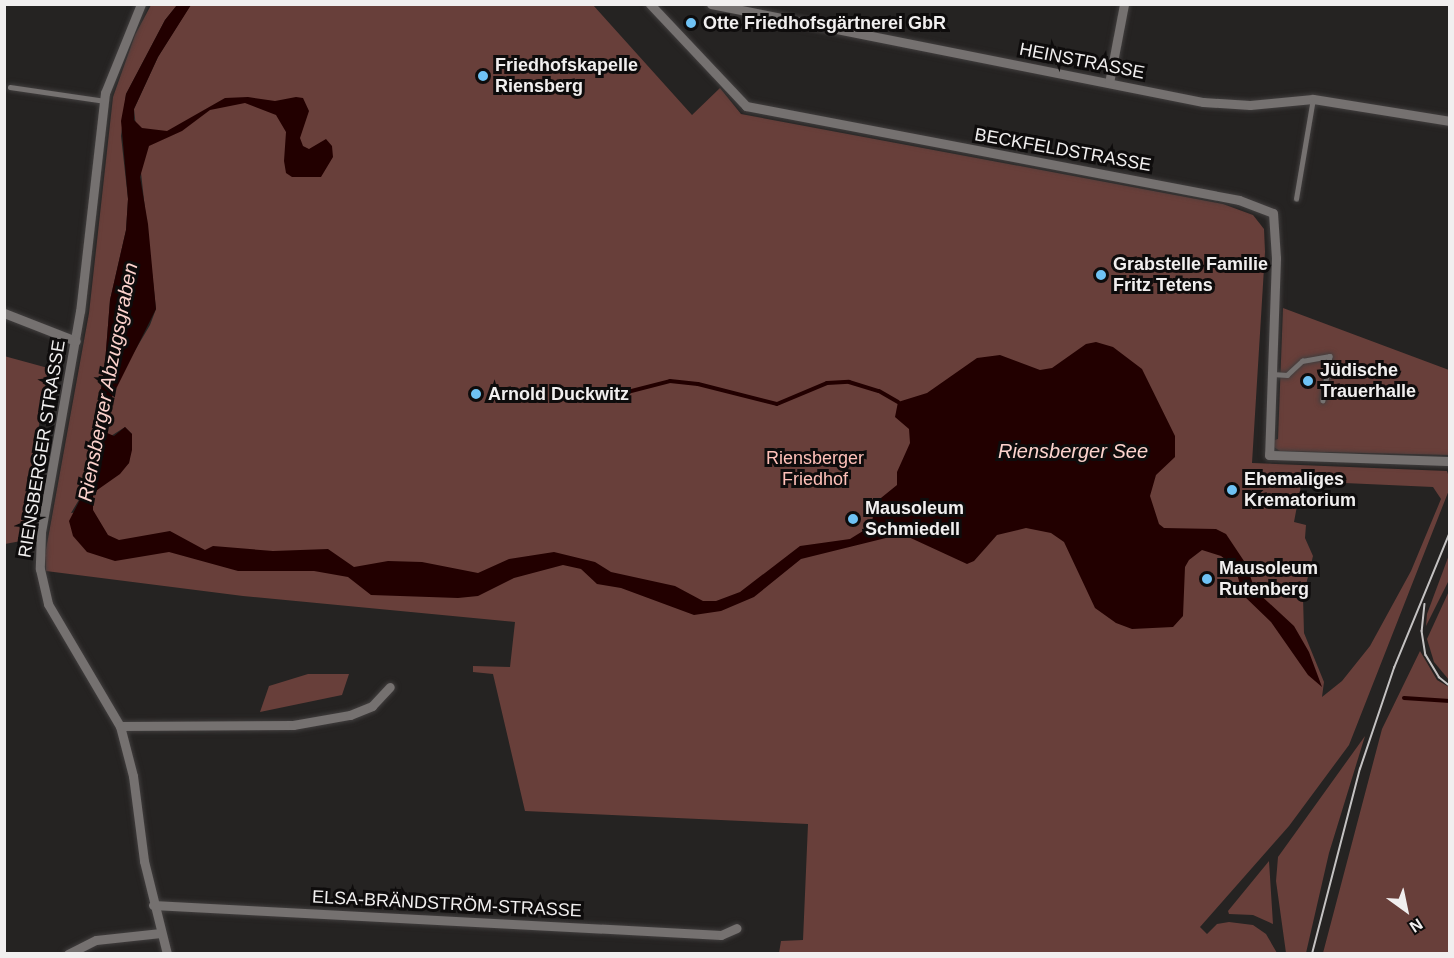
<!DOCTYPE html>
<html>
<head>
<meta charset="utf-8">
<style>
  body { margin:0 }
  #map { position:relative; width:1454px; height:958px; overflow:hidden; background:#252322; font-family:Helvetica,sans-serif }
  div>[style] { position:absolute }
  .green>* { inset:0; background:#683f3a }
  .water>* { inset:0; background:#200 }
  .stream>* { height:4px; margin:-2px; padding:0 2px; transform-origin:2px; border-radius:2px; background:#200 }
  .roads { filter:drop-shadow(0 0 2px #413e3e) drop-shadow(0 0 2px #413e3e) }
  .lane>* { height:4.5px; margin:-2.25px; padding:0 2.25px; transform-origin:2.25px; border-radius:2.25px; background:#757170 }
  .street>* { height:9px; margin:-4.5px; padding:0 4.5px; transform-origin:4.5px; border-radius:4.5px; background:#757170 }
  .tram>* { height:1.5px; margin:-0.75px; padding:0 0.75px; transform-origin:0.75px; border-radius:0.75px; background:#c4c2c2 }
  .dots>* { width:16px; height:16px; translate:-50% -50%; box-sizing:border-box; border:3px solid #0e0c0c; border-radius:50% }
  span { translate:-50% -50%; white-space:nowrap; text-align:center; line-height:1.15; -webkit-text-stroke:6px #0e0c0c; paint-order:stroke }
  .poi-label { font-size:18px; color:#f1efef; font-weight:700 }
  .left { translate:0 -50%; text-align:left }
  .street-label { font-size:18px; color:#f1efef }
  .park-label { font-size:18px; color:#ffc1b9 }
  .water-label { font-size:20px; color:#fdd3cd; font-style:italic }
  .frame { position:absolute; inset:0; border:6px solid #f1efef; pointer-events:none }
  .north { position:absolute; left:1376px; top:880px; width:60px; height:60px; -webkit-text-stroke:4px #0e0c0c; paint-order:stroke; rotate:147deg; font-size:16px; font-weight:700; line-height:24px; text-align:center; color:#f1efef }
  .north::after { content:''; display:block; margin:auto; width:21px; height:27px; background:#f1efef; clip-path:polygon(50% 0,100% 100%,50% 72%,0 100%) }
</style>
</head>
<body>
<div id="map">
  <div class="green">
    <i style="clip-path:polygon(evenodd,191px 4px,593px 5px,692px 115px,720px 88px,741px 114px,1223px 204px,1253px 215px,1264px 229px,1265px 252px,1252px 463px,1447px 471px,1449px 477px,1449px 490px,1349px 745px,1289px 826px,1200px 927px,1207px 934px,1217px 924px,1229px 922px,1253px 925px,1266px 934px,1277px 953px,779px 953px,781px 941px,803px 940px,808px 824px,525px 811px,493px 674px,473px 672px,473px 666px,510px 667px,515px 622px,243px 596px,46px 571px,45px 555px,89px 313px,113px 97px,135px 35px,151px 5px,177px 5px,165px 20px,126px 94px,121px 136px,128px 199px,126px 230px,110px 300px,105px 363px,86px 488px,71px 513px,93px 510px,93px 493px,129px 463px,132px 434px,125px 427px,111px 436px,105px 432px,104px 421px,117px 381px,150px 325px,156px 309px,134px 109px,158px 57px,191px 4px,1300px 481px,1433px 487px,1441px 499px,1411px 571px,1370px 646px,1342px 681px,1322px 697px,1324px 682px,1304px 633px,1303px 597px,1313px 556px,1305px 538px,1306px 525px,1294px 522px,1297px 506px,1301px 505px,1300px 481px)"></i>
    <i style="clip-path:polygon(1283px 308px,1449px 370px,1449px 455px,1280px 451px,1272px 446px,1272px 441px,1278px 439px)"></i>
    <i style="clip-path:polygon(4px 356px,48px 368px,21px 541px,5px 544px)"></i>
    <i style="clip-path:polygon(1449px 555px,1449px 580px,1426px 626px,1427px 614px)"></i>
    <i style="clip-path:polygon(1449px 591px,1450px 680px,1449px 680px,1434px 662px,1427px 639px)"></i>
    <i style="clip-path:polygon(1420px 651px,1437px 680px,1449px 687px,1449px 953px,1323px 953px,1382px 729px)"></i>
    <i style="clip-path:polygon(308px 674px,349px 674px,342px 695px,260px 712px,269px 686px)"></i>
    <i style="clip-path:polygon(1365px 736px,1329px 853px,1306px 953px,1286px 953px,1276px 881px,1278px 857px)"></i>
    <i style="clip-path:polygon(1269px 861px,1273px 924px,1253px 915px,1229px 914px,1228px 911px)"></i>
  </div>
  <div class="water">
    <i style="clip-path:polygon(177px 5px,191px 5px,158px 57px,134px 109px,134px 120px,142px 128px,167px 131px,225px 98px,248px 97px,275px 101px,296px 97px,303px 98px,309px 111px,300px 138px,303px 146px,309px 149px,326px 139px,332px 146px,333px 157px,321px 177px,292px 177px,286px 173px,284px 161px,286px 132px,276px 115px,245px 103px,210px 110px,182px 131px,149px 146px,140px 177px,148px 224px,156px 309px,106px 409px,105px 432px,114px 436px,125px 427px,132px 434px,132px 450px,129px 463px,120px 474px,93px 493px,93px 510px,108px 535px,119px 540px,170px 531px,205px 550px,213px 546px,273px 551px,328px 549px,354px 567px,388px 561px,422px 562px,478px 573px,509px 559px,554px 552px,595px 562px,611px 572px,675px 586px,703px 601px,716px 601px,740px 592px,800px 546px,850px 539px,871px 526px,876px 502px,897px 485px,897px 472px,910px 443px,909px 429px,895px 417px,898px 402px,927px 393px,977px 358px,1000px 355px,1040px 370px,1052px 368px,1086px 344px,1096px 342px,1113px 347px,1142px 369px,1175px 436px,1175px 457px,1156px 475px,1150px 496px,1159px 524px,1164px 528px,1216px 529px,1226px 534px,1246px 564px,1255px 590px,1294px 626px,1309px 652px,1322px 687px,1308px 675px,1271px 622px,1243px 595px,1235px 567px,1221px 556px,1202px 550px,1189px 560px,1185px 567px,1183px 616px,1173px 627px,1132px 629px,1116px 623px,1095px 608px,1064px 542px,1051px 533px,1026px 528px,997px 535px,974px 561px,967px 564px,902px 534px,801px 559px,754px 597px,721px 611px,694px 615px,621px 588px,597px 584px,581px 569px,563px 565px,514px 578px,478px 596px,458px 598px,371px 595px,348px 577px,314px 571px,238px 571px,169px 552px,115px 561px,87px 552px,73px 536px,69px 521px,86px 488px,105px 363px,110px 300px,126px 230px,128px 199px,121px 121px,126px 94px,165px 20px)"></i>
  </div>
  <div class="stream">
    <i style="left:586px;top:391px;width:19px;rotate:21deg"></i>
    <i style="left:604px;top:398px;width:68px;rotate:-14.4deg"></i>
    <i style="left:670px;top:381px;width:28px;rotate:6deg"></i>
    <i style="left:698px;top:384px;width:81px;rotate:14.2deg"></i>
    <i style="left:777px;top:404px;width:54px;rotate:-22.8deg"></i>
    <i style="left:827px;top:383px;width:22px;rotate:-3deg"></i>
    <i style="left:849px;top:382px;width:31px;rotate:17deg"></i>
    <i style="left:879px;top:391px;width:22px;rotate:30deg"></i>
    <i style="left:1404px;top:698px;width:46px;rotate:3.7deg"></i>
  </div>
  <div class="roads">
    <div class="lane">
      <i style="left:10px;top:87px;width:96px;rotate:8.4deg"></i>
      <i style="left:1296px;top:199px;width:101px;rotate:-80.4deg"></i>
      <i style="left:1272px;top:374px;width:15px;rotate:4deg"></i>
      <i style="left:1287px;top:375px;width:21px;rotate:-43deg"></i>
      <i style="left:1302px;top:361px;width:28px;rotate:-10deg"></i>
      <i style="left:1330px;top:356px;width:45px;rotate:99deg"></i>
    </div>
    <div class="street">
      <i style="left:141px;top:4px;width:96px;rotate:112deg"></i>
      <i style="left:105px;top:93px;width:219px;rotate:96.5deg"></i>
      <i style="left:80px;top:311px;width:225px;rotate:100deg"></i>
      <i style="left:41px;top:533px;width:36px;rotate:92deg"></i>
      <i style="left:40px;top:569px;width:36px;rotate:77deg"></i>
      <i style="left:48px;top:604px;width:142px;rotate:59.5deg"></i>
      <i style="left:120px;top:726px;width:52px;rotate:75.4deg"></i>
      <i style="left:133px;top:776px;width:86px;rotate:82.6deg"></i>
      <i style="left:144px;top:861px;width:96px;rotate:76.1deg"></i>
      <i style="left:650px;top:4px;width:140px;rotate:46.7deg"></i>
      <i style="left:746px;top:106px;width:502px;rotate:10.79deg"></i>
      <i style="left:1239px;top:200px;width:36px;rotate:21deg"></i>
      <i style="left:1273px;top:213px;width:45px;rotate:86.2deg"></i>
      <i style="left:1276px;top:258px;width:197px;rotate:92deg"></i>
      <i style="left:1269px;top:455px;width:181px;rotate:1.9deg"></i>
      <i style="left:711px;top:4px;width:502px;rotate:11.27deg"></i>
      <i style="left:1203px;top:102px;width:47px;rotate:3.7deg"></i>
      <i style="left:1250px;top:105px;width:63px;rotate:-5.4deg"></i>
      <i style="left:1313px;top:99px;width:139px;rotate:9.1deg"></i>
      <i style="left:1109px;top:83px;width:80px;rotate:-79.2deg"></i>
      <i style="left:4px;top:313px;width:77px;rotate:21.3deg"></i>
      <i style="left:120px;top:726px;width:173px;rotate:-0.3deg"></i>
      <i style="left:293px;top:725px;width:58px;rotate:-10deg"></i>
      <i style="left:350px;top:715px;width:24px;rotate:-22deg"></i>
      <i style="left:372px;top:706px;width:26px;rotate:-47deg"></i>
      <i style="left:153px;top:905px;width:569px;rotate:3.02deg"></i>
      <i style="left:721px;top:935px;width:17px;rotate:-24deg"></i>
      <i style="left:68px;top:954px;width:31px;rotate:-27deg"></i>
      <i style="left:96px;top:940px;width:65px;rotate:-6.1deg"></i>
    </div>
  </div>
  <div class="tram">
    <i style="left:1425px;top:604px;width:27px;rotate:96deg"></i>
    <i style="left:1422px;top:631px;width:24px;rotate:81deg"></i>
    <i style="left:1426px;top:655px;width:26px;rotate:59deg"></i>
    <i style="left:1439px;top:677px;width:14px;rotate:39deg"></i>
    <i style="left:1312px;top:954px;width:191px;rotate:-75.5deg"></i>
    <i style="left:1360px;top:769px;width:107px;rotate:-71.4deg"></i>
    <i style="left:1394px;top:668px;width:147px;rotate:-67.6deg"></i>
  </div>
  <div class="dots">
    <i style="left:691px;top:23px;background:#6fc2f4"></i>
    <i style="left:483px;top:76px;background:#6fc2f4"></i>
    <i style="left:1101px;top:275px;background:#6fc2f4"></i>
    <i style="left:1308px;top:381px;background:#6fc2f4"></i>
    <i style="left:476px;top:394px;background:#6fc2f4"></i>
    <i style="left:1232px;top:490px;background:#6fc2f4"></i>
    <i style="left:853px;top:519px;background:#6fc2f4"></i>
    <i style="left:1207px;top:579px;background:#6fc2f4"></i>
  </div>
  <div class="poi-label">
    <span class="left" style="left:703px;top:23px">Otte Friedhofsgärtnerei GbR</span>
    <span class="left" style="left:495px;top:76px">Friedhofskapelle<br>Riensberg</span>
    <span class="left" style="left:1113px;top:275px">Grabstelle Familie<br>Fritz Tetens</span>
    <span class="left" style="left:1320px;top:381px">Jüdische<br>Trauerhalle</span>
    <span class="left" style="left:488px;top:394px">Arnold Duckwitz</span>
    <span class="left" style="left:1244px;top:490px">Ehemaliges<br>Krematorium</span>
    <span class="left" style="left:865px;top:519px">Mausoleum<br>Schmiedell</span>
    <span class="left" style="left:1219px;top:579px">Mausoleum<br>Rutenberg</span>
  </div>
  <div class="street-label">
    <span style="left:1082px;top:61px;rotate:11deg">HEINSTRASSE</span>
    <span style="left:1063px;top:150px;rotate:10deg">BECKFELDSTRASSE</span>
    <span style="left:42px;top:449px;rotate:-81deg">RIENSBERGER STRASSE</span>
    <span style="left:447px;top:904px;rotate:3deg">ELSA-BRÄNDSTRÖM-STRASSE</span>
  </div>
  <div class="park-label">
    <span style="left:815px;top:469px">Riensberger<br>Friedhof</span>
  </div>
  <div class="water-label">
    <span style="left:108px;top:382px;rotate:-79deg">Riensberger Abzugsgraben</span>
    <span style="left:1073px;top:451px">Riensberger See</span>
  </div>
  <div class="frame"></div>
  <div class="north">N</div>
</div>
</body>
</html>
